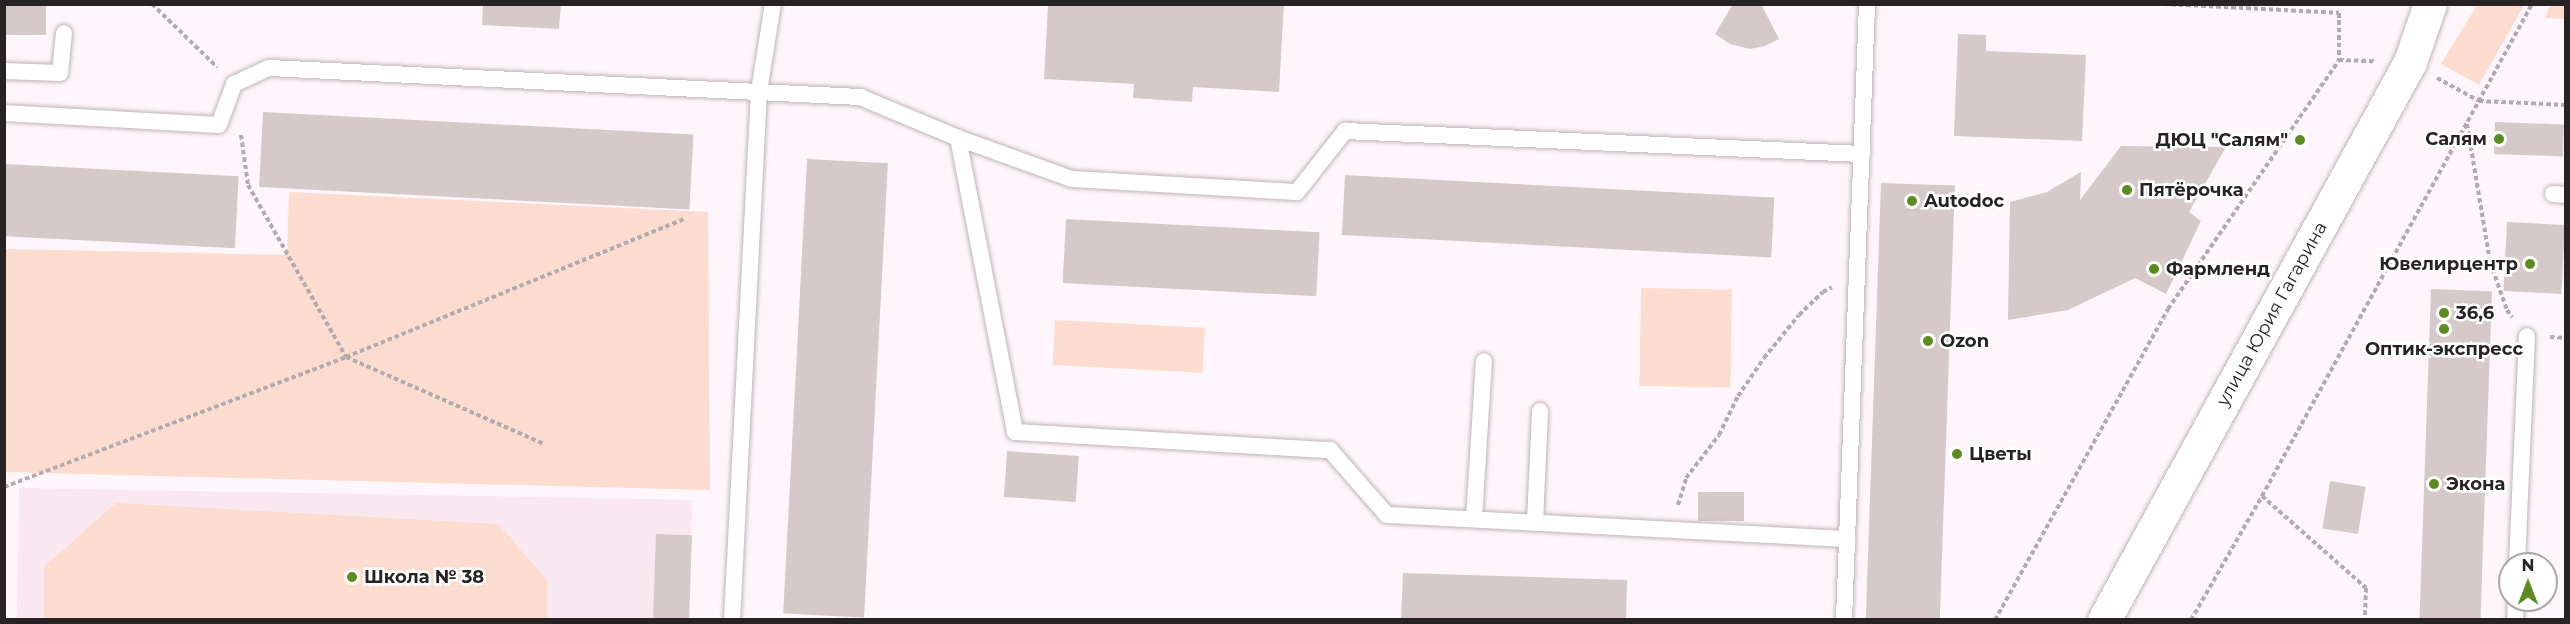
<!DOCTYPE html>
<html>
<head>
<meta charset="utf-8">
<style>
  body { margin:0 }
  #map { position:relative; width:2570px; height:624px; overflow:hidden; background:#fff6fb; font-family:Montserrat,sans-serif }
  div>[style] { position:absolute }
  .built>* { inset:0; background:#fae8f1; transform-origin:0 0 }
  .green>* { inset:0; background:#fcdccf; transform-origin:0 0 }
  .building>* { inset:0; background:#d5c9c9; transform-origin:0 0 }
  .path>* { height:4px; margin-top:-2px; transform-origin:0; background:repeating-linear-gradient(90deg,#b1aaae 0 4.5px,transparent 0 7.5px) }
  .roads { filter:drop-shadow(0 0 2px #beb4b9) drop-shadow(0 0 2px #beb4b9) }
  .service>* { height:16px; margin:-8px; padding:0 8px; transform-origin:8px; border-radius:8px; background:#fff }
  .secondary>* { height:33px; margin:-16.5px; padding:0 16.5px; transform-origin:16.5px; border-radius:16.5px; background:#fff }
  .dots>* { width:16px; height:16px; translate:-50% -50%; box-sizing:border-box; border:3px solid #fff; border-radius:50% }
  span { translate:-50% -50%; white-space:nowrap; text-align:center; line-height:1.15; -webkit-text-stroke:5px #fff; paint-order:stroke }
  .poi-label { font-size:18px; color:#272325; font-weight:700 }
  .right { translate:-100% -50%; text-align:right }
  .left { translate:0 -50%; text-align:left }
  .street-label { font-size:18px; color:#272325 }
  .frame { position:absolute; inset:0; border:6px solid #272325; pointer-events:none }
  .north { position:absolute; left:2498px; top:552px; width:60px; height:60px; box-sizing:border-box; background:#fff; border:2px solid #a9a7a8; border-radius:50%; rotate:0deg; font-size:16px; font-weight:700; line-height:24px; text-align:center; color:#272325 }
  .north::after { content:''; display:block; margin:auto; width:21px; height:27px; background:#5c8b20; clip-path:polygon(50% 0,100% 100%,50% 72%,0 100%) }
</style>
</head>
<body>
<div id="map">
  <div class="built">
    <i style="left:19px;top:488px;width:673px;height:132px;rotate:1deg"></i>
  </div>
  <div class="green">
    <i style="clip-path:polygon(2550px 4px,2565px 5px,2565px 19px,2545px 18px)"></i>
    <i style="clip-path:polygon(2477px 5px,2524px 5px,2479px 85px,2441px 64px)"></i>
    <i style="clip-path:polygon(289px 192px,708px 212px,710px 490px,5px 472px,5px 249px,287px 255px)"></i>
    <i style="left:1641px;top:288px;width:91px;height:98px;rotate:1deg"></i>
    <i style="left:1055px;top:320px;width:150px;height:45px;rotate:3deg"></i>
    <i style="clip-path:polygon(116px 503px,498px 524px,547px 580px,547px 619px,44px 619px,44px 567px)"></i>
  </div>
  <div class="building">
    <i style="left:4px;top:4px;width:42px;height:31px"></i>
    <i style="clip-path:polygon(483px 4px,561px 4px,559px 29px,482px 25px)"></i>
    <i style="clip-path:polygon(1048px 4px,1284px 4px,1279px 92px,1193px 87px,1192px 102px,1133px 98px,1134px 84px,1044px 79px)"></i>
    <i style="clip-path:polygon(1733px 4px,1761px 4px,1779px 39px,1765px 46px,1750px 49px,1730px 44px,1715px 34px)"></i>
    <i style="clip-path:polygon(1958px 34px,1986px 35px,1986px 51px,2086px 55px,2082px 141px,1954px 136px)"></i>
    <i style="left:263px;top:112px;width:431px;height:75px;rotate:3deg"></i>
    <i style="left:2495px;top:122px;width:69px;height:32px;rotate:2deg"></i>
    <i style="clip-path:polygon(2121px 146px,2226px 147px,2189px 212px,2201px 221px,2166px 294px,2135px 278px,2068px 310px,2008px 320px,2010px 202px,2047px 192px,2081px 172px,2080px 200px)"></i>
    <i style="left:807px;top:159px;width:81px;height:455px;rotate:3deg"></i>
    <i style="left:4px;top:164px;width:235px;height:72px;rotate:3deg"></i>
    <i style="left:1345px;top:175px;width:430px;height:60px;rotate:3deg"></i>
    <i style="left:1881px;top:183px;width:74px;height:438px;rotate:2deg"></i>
    <i style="left:1066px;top:219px;width:254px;height:64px;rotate:3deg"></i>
    <i style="left:2507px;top:222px;width:58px;height:69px;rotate:3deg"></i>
    <i style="left:2431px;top:289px;width:61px;height:331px;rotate:2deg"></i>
    <i style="left:1007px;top:451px;width:72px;height:46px;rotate:4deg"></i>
    <i style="left:2330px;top:481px;width:36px;height:48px;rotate:9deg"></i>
    <i style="left:1698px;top:492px;width:46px;height:29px"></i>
    <i style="left:656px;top:534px;width:36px;height:86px;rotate:2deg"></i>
    <i style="clip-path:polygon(1403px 573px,1627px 580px,1626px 620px,1401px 620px)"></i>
  </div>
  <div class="path">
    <i style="left:152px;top:4px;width:91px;rotate:44.1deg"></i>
    <i style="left:2164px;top:4px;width:175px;rotate:2.9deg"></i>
    <i style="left:2339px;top:13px;width:47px;rotate:90deg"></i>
    <i style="left:2339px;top:60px;width:35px;rotate:2deg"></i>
    <i style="left:2437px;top:78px;width:48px;rotate:28.7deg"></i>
    <i style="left:2479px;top:101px;width:87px;rotate:2.6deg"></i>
    <i style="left:2467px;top:124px;width:140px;rotate:80.5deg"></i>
    <i style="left:2490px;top:262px;width:51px;rotate:70.5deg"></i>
    <i style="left:2507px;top:310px;width:9px;rotate:54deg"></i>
    <i style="left:241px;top:135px;width:50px;rotate:82deg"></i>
    <i style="left:248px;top:185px;width:198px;rotate:60.3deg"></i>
    <i style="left:346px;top:357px;width:216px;rotate:23.7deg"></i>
    <i style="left:2550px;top:337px;width:16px;rotate:4deg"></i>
    <i style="left:4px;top:487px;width:366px;rotate:-20.8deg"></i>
    <i style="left:346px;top:357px;width:365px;rotate:-22.2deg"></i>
    <i style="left:2262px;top:496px;width:139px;rotate:41.5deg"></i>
    <i style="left:2366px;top:588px;width:32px;rotate:92deg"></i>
    <i style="left:1678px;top:505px;width:28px;rotate:-73deg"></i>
    <i style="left:1686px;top:478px;width:54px;rotate:-52.5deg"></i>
    <i style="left:1719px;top:435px;width:43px;rotate:-64deg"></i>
    <i style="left:1738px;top:396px;width:46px;rotate:-55.6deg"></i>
    <i style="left:1764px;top:358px;width:55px;rotate:-50.9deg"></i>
    <i style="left:1799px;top:315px;width:33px;rotate:-44deg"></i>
    <i style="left:1823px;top:292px;width:10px;rotate:-29deg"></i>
    <i style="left:1995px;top:620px;width:356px;rotate:-60.9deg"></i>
    <i style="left:2168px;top:309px;width:302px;rotate:-55.5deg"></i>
    <i style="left:2191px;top:620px;width:143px;rotate:-60.2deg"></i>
    <i style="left:2262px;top:496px;width:561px;rotate:-61.24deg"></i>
  </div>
  <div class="roads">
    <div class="service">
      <i style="left:4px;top:71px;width:56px;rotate:2deg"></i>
      <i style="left:60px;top:73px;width:40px;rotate:-84.3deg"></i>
      <i style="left:4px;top:113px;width:215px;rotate:3.2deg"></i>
      <i style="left:219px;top:125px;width:44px;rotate:-69.9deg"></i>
      <i style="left:234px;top:84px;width:38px;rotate:-25deg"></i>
      <i style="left:269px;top:68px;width:592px;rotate:2.81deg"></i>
      <i style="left:860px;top:97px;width:106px;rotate:22.7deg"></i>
      <i style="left:958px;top:138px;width:121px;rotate:19.8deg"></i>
      <i style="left:1072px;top:179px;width:225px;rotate:3.3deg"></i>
      <i style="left:1297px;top:192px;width:78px;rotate:-51.8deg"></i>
      <i style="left:1345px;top:131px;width:518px;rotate:2.55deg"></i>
      <i style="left:958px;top:138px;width:299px;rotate:79deg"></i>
      <i style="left:1015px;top:432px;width:316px;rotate:3.3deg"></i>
      <i style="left:1330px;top:450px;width:86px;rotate:48.8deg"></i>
      <i style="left:1387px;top:515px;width:461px;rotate:3deg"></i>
      <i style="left:2553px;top:194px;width:13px;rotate:4deg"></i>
      <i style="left:1474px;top:519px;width:158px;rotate:-86.4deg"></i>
      <i style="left:1535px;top:522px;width:111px;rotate:-87.4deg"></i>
      <i style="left:2517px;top:564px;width:228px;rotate:-87.5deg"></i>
      <i style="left:732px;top:620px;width:530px;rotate:-87.08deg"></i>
      <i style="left:759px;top:91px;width:88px;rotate:-80.9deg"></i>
      <i style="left:1844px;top:620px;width:616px;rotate:-87.86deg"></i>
      <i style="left:2515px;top:620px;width:20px;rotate:-87deg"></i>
    </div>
    <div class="secondary">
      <i style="left:2104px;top:620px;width:636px;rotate:-61.26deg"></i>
      <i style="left:2410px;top:62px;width:61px;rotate:-71deg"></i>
    </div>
  </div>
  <div class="dots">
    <i style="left:2499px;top:139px;background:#5c8b20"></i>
    <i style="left:2300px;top:140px;background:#5c8b20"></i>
    <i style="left:2127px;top:190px;background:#5c8b20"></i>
    <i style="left:1912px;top:201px;background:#5c8b20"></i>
    <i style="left:2530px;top:264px;background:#5c8b20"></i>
    <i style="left:2154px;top:269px;background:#5c8b20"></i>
    <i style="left:2444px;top:313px;background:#5c8b20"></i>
    <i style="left:2444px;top:329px;background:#5c8b20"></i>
    <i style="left:1928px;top:341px;background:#5c8b20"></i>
    <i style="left:1957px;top:454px;background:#5c8b20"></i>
    <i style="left:2434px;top:484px;background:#5c8b20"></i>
    <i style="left:352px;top:577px;background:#5c8b20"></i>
  </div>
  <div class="poi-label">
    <span class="right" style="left:2487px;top:139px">Салям</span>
    <span class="right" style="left:2288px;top:140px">ДЮЦ "Салям"</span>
    <span class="left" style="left:2139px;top:190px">Пятёрочка</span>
    <span class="left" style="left:1924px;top:201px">Autodoc</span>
    <span class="right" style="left:2518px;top:264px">Ювелирцентр</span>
    <span class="left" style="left:2166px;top:269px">Фармленд</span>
    <span class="left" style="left:2456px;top:313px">36,6</span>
    <span class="left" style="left:1940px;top:341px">Ozon</span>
    <span style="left:2444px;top:349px">Оптик-экспресс</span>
    <span class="left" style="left:1969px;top:454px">Цветы</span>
    <span class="left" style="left:2446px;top:484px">Экона</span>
    <span class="left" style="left:364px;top:577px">Школа № 38</span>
  </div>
  <div class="street-label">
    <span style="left:2272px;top:314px;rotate:-61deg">улица Юрия Гагарина</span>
  </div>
  <div class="frame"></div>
  <div class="north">N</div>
</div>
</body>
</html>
